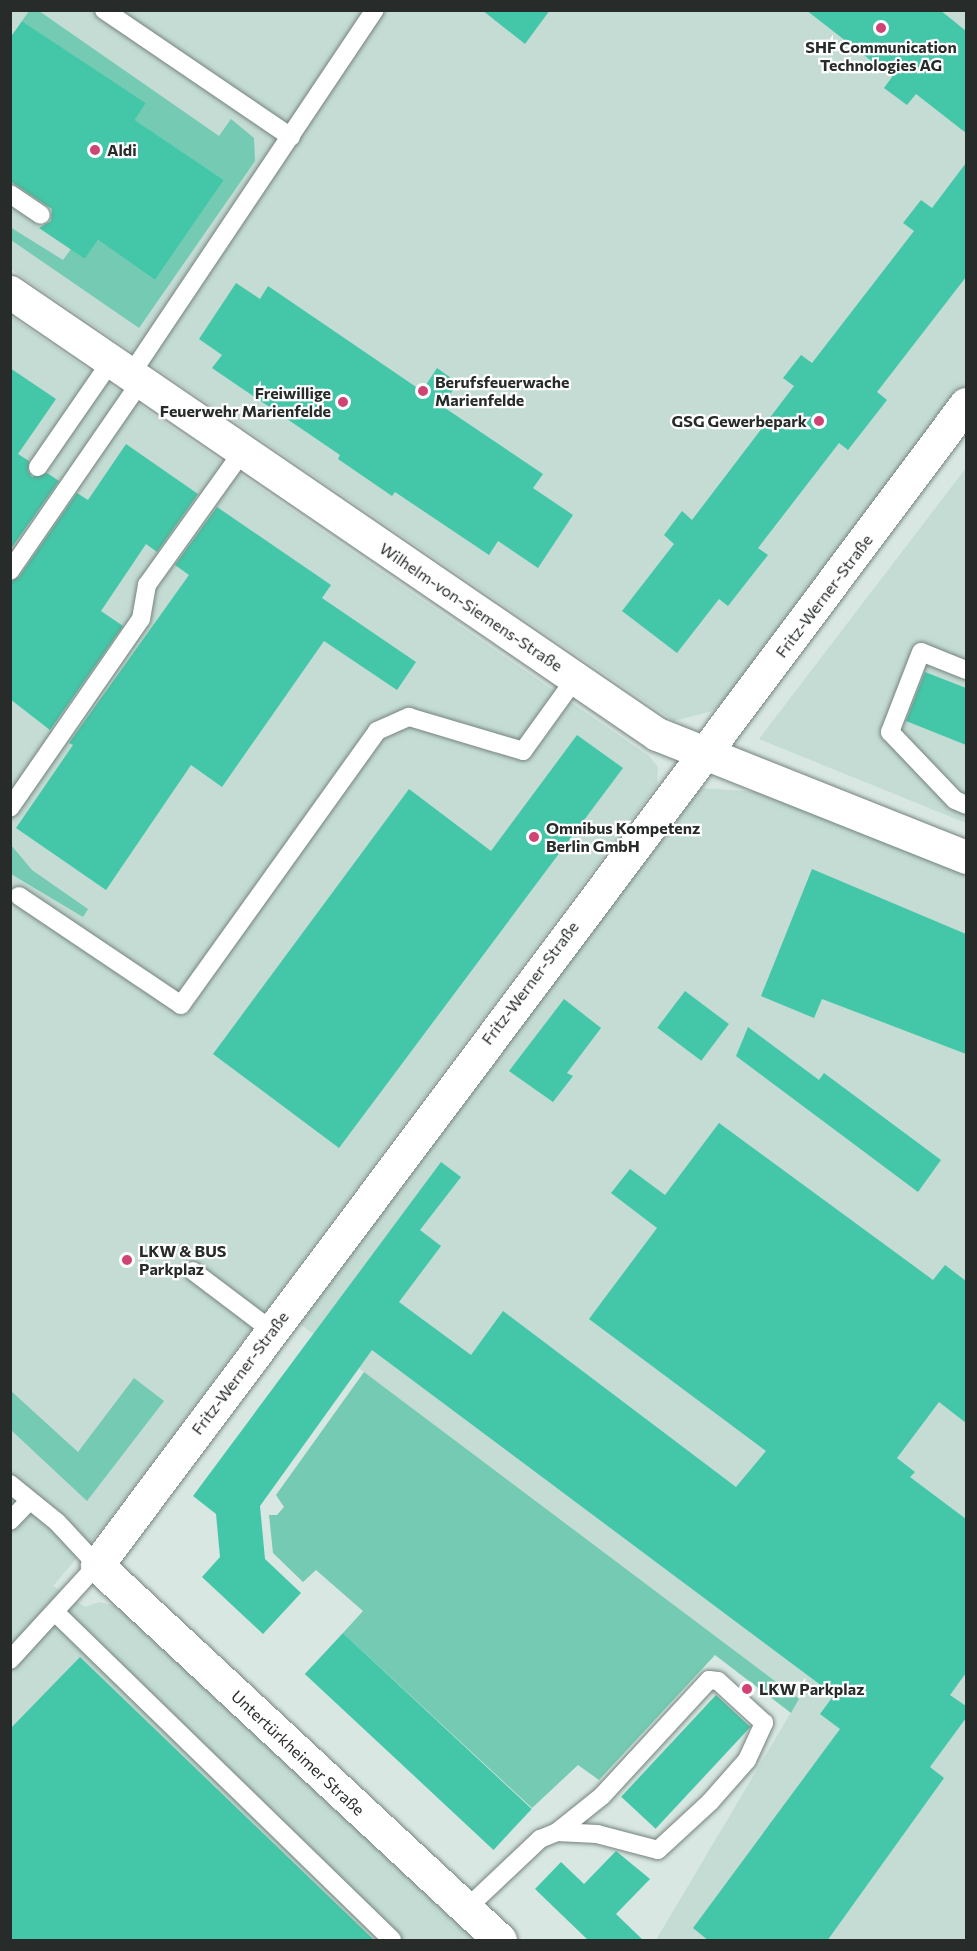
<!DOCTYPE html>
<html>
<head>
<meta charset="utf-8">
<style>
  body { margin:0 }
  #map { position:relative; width:977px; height:1951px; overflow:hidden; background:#d8e7e2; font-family:Commissioner,sans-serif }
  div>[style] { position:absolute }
  .built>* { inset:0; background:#c4dcd4 }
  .green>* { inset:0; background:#74cab2 }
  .building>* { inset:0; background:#44c7a8; transform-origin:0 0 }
  .roads { filter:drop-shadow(0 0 2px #75837e) drop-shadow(0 0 2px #75837e) }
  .lane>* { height:18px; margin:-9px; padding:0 9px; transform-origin:9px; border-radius:9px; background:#fff }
  .street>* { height:33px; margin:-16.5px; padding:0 16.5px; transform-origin:16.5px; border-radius:16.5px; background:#fff }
  .dots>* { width:16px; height:16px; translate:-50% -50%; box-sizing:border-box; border:3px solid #fff; border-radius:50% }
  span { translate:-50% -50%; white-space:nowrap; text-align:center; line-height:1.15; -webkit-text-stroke:4.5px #fff; paint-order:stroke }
  .poi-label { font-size:16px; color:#272c2a; font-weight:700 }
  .left { translate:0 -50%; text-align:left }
  .right { translate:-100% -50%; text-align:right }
  .street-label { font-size:16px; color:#272c2a }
  .frame { position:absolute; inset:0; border:12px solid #272c2a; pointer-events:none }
</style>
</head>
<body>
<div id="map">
  <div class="built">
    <i style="clip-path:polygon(11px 11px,966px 11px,966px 396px,737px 690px,712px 711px,674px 721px,11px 269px)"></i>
    <i style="clip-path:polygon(10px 316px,649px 756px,658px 767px,657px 785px,106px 1524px,53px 1586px,85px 1607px,99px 1602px,115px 1606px,131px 1618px,476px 1940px,11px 1940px)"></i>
    <i style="clip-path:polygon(966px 468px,966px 823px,759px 739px)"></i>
    <i style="clip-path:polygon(699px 788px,776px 793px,966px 868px,966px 1940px,656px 1940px,799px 1699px,300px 1324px)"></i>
  </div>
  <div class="green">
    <i style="clip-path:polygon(29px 11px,39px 11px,219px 136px,231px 119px,254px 138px,255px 161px,139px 328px,11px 240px,10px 227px,63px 260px,71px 249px,85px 259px,98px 240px,155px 280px,224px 180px,135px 120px,146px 103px,22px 21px)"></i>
    <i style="clip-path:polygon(11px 845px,32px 870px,88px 909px,83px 917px,11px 874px)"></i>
    <i style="clip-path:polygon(364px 1372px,799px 1699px,791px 1713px,715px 1655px,599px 1780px,578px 1765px,532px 1808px,343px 1633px,363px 1611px,316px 1570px,303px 1582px,273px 1553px,269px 1515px,277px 1515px,284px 1507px,276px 1495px)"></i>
    <i style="clip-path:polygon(134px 1378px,164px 1401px,87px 1501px,11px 1430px,11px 1391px,78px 1452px)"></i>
  </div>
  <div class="building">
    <i style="clip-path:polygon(482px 10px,550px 10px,525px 44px)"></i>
    <i style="clip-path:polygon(806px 10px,940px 10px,966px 31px,966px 133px,916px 94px,907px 105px,884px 88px,892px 77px)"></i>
    <i style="clip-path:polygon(22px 21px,146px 103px,135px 120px,224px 180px,155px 280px,98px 240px,85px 259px,39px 228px,51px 221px,52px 209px,10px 181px,10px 38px)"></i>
    <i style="clip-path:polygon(966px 163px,966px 277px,877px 392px,887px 400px,848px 450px,839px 443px,758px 548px,768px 555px,728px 606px,719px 599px,677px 653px,622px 611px,674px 544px,664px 535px,682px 511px,692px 520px,794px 386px,783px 378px,801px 355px,812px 363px,914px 231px,903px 223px,921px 200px,932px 208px)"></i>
    <i style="clip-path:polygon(236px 283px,260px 299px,268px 286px,422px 391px,437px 368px,458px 383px,442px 406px,543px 474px,533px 488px,573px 515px,538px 568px,498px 541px,489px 555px,395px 492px,392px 496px,338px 459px,340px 455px,212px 368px,222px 355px,199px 339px)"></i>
    <i style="clip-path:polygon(10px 368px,56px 399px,18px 454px,29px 461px,28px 471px,32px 477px,47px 473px,59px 481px,10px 550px)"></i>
    <i style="clip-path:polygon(126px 444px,198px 494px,157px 552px,146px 544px,101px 611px,123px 626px,50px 730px,10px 699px,10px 582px,19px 577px,77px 493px,88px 500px)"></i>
    <i style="clip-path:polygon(217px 507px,331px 585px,322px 598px,416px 662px,397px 690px,324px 641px,222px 787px,191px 765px,106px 890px,16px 828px,73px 745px,69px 743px,189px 575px,175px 565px)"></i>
    <i style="clip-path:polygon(925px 672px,966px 688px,966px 745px,906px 721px)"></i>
    <i style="clip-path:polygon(577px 735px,623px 768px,339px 1148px,213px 1054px,409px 789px,491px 851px)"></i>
    <i style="clip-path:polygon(812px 869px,966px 934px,966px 1054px,822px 999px,814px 1018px,761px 996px)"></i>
    <i style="left:685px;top:991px;width:55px;height:46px;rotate:37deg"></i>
    <i style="clip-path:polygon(564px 999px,601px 1028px,567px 1073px,573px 1076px,553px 1102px,509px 1071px)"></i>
    <i style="clip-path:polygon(748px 1027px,819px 1080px,824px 1073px,941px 1160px,918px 1192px,736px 1056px)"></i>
    <i style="clip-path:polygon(719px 1123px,933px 1280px,945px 1265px,966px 1281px,966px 1423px,939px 1402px,897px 1458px,915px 1472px,910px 1477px,966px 1519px,966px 1673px,950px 1695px,966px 1706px,966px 1718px,930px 1767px,944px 1778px,827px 1941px,709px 1941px,693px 1928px,840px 1729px,820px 1714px,834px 1695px,372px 1350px,260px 1506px,265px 1559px,301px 1593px,263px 1634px,202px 1577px,220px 1557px,216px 1514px,193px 1496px,441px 1162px,461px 1177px,420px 1230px,441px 1246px,399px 1302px,471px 1355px,503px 1311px,736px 1487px,766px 1451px,589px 1319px,657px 1228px,611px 1193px,630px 1169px,665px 1195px)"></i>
    <i style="left:343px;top:1633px;width:258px;height:56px;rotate:43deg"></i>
    <i style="clip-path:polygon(80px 1657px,375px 1941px,10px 1941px,10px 1729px)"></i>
    <i style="left:716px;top:1695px;width:47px;height:139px;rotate:43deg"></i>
    <i style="clip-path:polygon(616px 1851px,650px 1879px,616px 1914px,644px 1941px,589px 1941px,535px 1889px,561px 1862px,584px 1884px)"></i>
  </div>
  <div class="roads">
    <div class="lane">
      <i style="left:104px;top:10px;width:226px;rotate:34.2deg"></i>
      <i style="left:10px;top:194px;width:37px;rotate:34deg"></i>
      <i style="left:131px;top:374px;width:438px;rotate:-56.2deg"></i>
      <i style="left:38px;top:467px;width:129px;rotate:-55.4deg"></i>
      <i style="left:10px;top:571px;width:231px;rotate:-55.4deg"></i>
      <i style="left:966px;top:670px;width:48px;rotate:-158.2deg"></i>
      <i style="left:921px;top:652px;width:86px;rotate:111.2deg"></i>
      <i style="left:890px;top:732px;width:94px;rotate:46.3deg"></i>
      <i style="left:955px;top:800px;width:12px;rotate:24deg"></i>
      <i style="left:10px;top:808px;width:230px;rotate:-55.3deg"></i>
      <i style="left:141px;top:619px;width:35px;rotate:-80deg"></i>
      <i style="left:147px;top:585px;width:165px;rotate:-54.4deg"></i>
      <i style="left:19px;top:896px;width:195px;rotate:33.9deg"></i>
      <i style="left:181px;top:1005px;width:337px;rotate:-54.4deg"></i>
      <i style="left:377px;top:731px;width:35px;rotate:-24deg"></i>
      <i style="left:409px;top:717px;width:119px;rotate:16.6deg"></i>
      <i style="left:523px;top:751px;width:89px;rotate:-54.2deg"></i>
      <i style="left:193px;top:1271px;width:98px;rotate:37.1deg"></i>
      <i style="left:10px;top:1484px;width:60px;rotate:39deg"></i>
      <i style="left:57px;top:1522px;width:59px;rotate:47.1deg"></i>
      <i style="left:97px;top:1565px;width:129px;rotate:132.5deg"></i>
      <i style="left:10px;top:1521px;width:28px;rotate:-46deg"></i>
      <i style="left:56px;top:1613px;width:469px;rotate:44.2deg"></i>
      <i style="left:466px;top:1909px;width:102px;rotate:-43.4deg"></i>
      <i style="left:540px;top:1839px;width:18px;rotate:-22deg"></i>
      <i style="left:557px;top:1832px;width:40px;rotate:2.9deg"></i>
      <i style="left:597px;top:1834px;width:63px;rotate:14.7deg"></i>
      <i style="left:658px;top:1850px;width:71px;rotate:-42.7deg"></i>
      <i style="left:710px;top:1802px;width:56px;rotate:-48.6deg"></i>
      <i style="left:747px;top:1760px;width:41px;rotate:-65.3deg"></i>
      <i style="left:764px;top:1723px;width:62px;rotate:-137.6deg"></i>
      <i style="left:718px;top:1681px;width:9px;rotate:-174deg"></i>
      <i style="left:709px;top:1680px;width:158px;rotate:132.7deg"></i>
      <i style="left:602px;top:1796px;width:58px;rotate:141.3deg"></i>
    </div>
    <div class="street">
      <i style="left:10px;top:292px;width:784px;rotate:34.34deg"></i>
      <i style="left:657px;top:734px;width:333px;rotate:21.7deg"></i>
      <i style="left:500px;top:1940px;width:550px;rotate:-137.06deg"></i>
      <i style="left:97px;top:1565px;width:1450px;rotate:-53.19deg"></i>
    </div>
  </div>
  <div class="dots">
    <i style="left:881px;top:28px;background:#cf4375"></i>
    <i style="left:95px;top:150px;background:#cf4375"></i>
    <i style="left:423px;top:391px;background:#cf4375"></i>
    <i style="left:343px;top:402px;background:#cf4375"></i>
    <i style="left:819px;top:421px;background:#cf4375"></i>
    <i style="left:534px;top:837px;background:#cf4375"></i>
    <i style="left:127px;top:1260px;background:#cf4375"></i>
    <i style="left:747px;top:1689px;background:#cf4375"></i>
  </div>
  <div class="poi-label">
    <span style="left:881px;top:56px">SHF Communication<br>Technologies AG</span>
    <span class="left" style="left:107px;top:150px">Aldi</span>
    <span class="left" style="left:435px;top:391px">Berufsfeuerwache<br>Marienfelde</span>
    <span class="right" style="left:331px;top:402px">Freiwillige<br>Feuerwehr Marienfelde</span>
    <span class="right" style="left:807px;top:421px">GSG Gewerbepark</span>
    <span class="left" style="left:546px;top:837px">Omnibus Kompetenz<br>Berlin GmbH</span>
    <span class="left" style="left:139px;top:1260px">LKW &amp; BUS<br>Parkplaz</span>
    <span class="left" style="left:759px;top:1689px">LKW Parkplaz</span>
  </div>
  <div class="street-label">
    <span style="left:824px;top:596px;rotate:-53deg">Fritz-Werner-Straße</span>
    <span style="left:471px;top:607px;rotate:34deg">Wilhelm-von-Siemens-Straße</span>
    <span style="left:530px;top:983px;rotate:-53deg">Fritz-Werner-Straße</span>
    <span style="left:240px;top:1373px;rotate:-53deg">Fritz-Werner-Straße</span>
    <span style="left:298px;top:1753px;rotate:43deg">Untertürkheimer Straße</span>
  </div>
  <div class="frame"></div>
</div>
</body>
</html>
